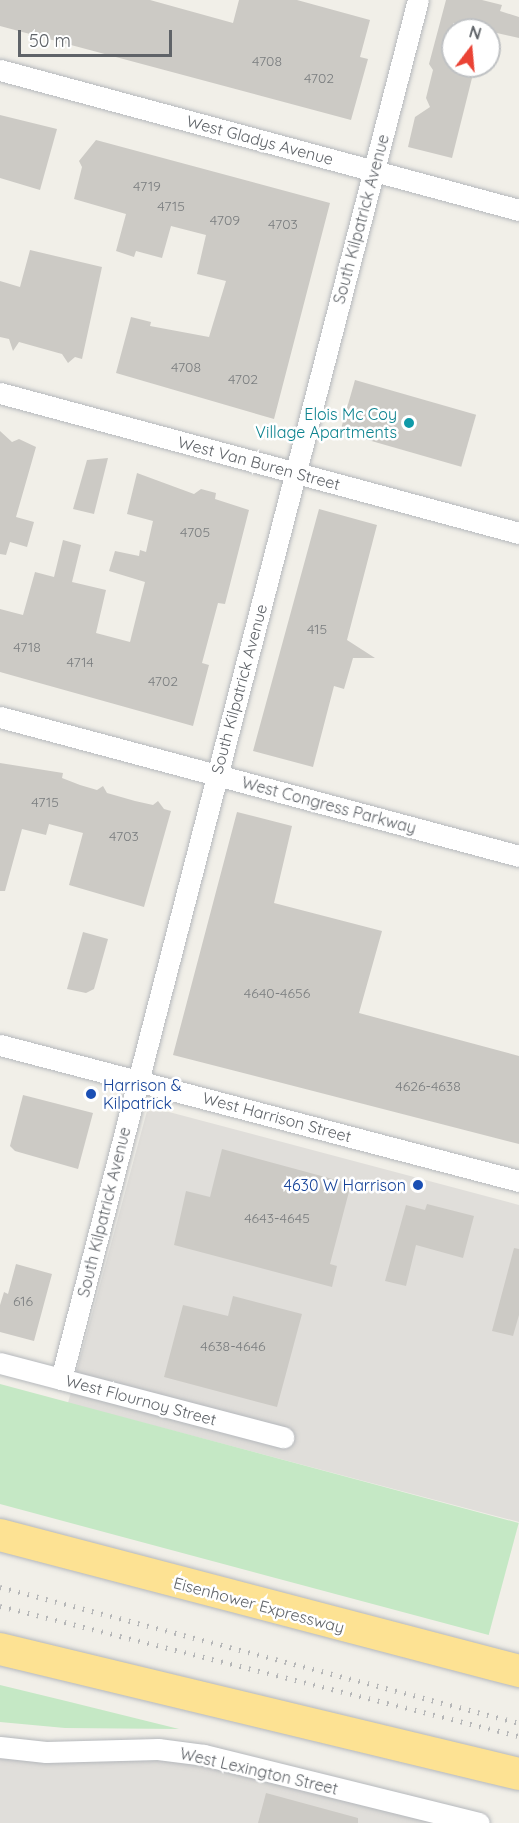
<!DOCTYPE html>
<html>
<head>
<meta charset="utf-8">
<style>
  body { margin:0 }
  #map { position:relative; width:519px; height:1823px; overflow:hidden; background:#f1efe8; font-family:Quicksand,sans-serif }
  div>[style] { position:absolute }
  .industrial>* { inset:0; background:#e0deda }
  .green>* { inset:0; background:#c5e8c5; transform-origin:0 0 }
  .building>* { inset:0; background:#cccac5; transform-origin:0 0 }
  .roads { filter:drop-shadow(0 0 2px #b5b8bc) drop-shadow(0 0 2px #b5b8bc) }
  .minor>* { height:21px; margin:-10.5px; padding:0 10.5px; transform-origin:10.5px; border-radius:10.5px; background:#fff }
  .highway>* { height:32px; margin:-16px; padding:0 16px; transform-origin:16px; border-radius:16px; background:#fde293 }
  .rail>* { height:4.5px; margin-top:-2.25px; transform-origin:0; background:repeating-linear-gradient(90deg,#b6b7b8 0 1.5px,transparent 0 9.5px) }
  .dots>* { width:16px; height:16px; translate:-50% -50%; box-sizing:border-box; border:3px solid #fff; border-radius:50% }
  span { translate:-50% -50%; white-space:nowrap; text-align:center; line-height:1.15; -webkit-text-stroke:5px #fff; paint-order:stroke }
  .number-label { font-size:14px; color:#7a7d7f }
  .number-label span { -webkit-text-stroke-width:0 }
  .street-label { font-size:16px; color:#5f6368 }
  .culture-label { font-size:16px; color:#0d838f }
  .right { translate:-100% -50%; text-align:right }
  .transit-label { font-size:16px; color:#164399 }
  .left { translate:0 -50%; text-align:left }
  .north { position:absolute; left:441px; top:18px; width:60px; height:60px; box-sizing:border-box; background:#fff; border:2px solid #bfc1c3; border-radius:50%; rotate:16deg; font-size:16px; font-weight:700; line-height:24px; text-align:center; color:#5f6368 }
  .north::after { content:''; display:block; margin:auto; width:21px; height:27px; background:#ea4335; clip-path:polygon(50% 0,100% 100%,50% 72%,0 100%) }
  .scale { position:absolute; left:18px; top:30px; width:154px; height:27px; box-sizing:border-box; border:3px solid #5f6368; border-top:0; padding-left:8px; font-size:18px; line-height:21px; white-space:nowrap; color:#5f6368; -webkit-text-stroke:4px #fff; paint-order:stroke }
</style>
</head>
<body>
<div id="map">
  <div class="industrial">
    <i style="clip-path:polygon(147px 1111px,169px 1112px,519px 1205px,519px 1522px,68px 1403px)"></i>
    <i style="clip-path:polygon(0 1755px,139px 1758px,222px 1767px,439px 1823px,0 1823px)"></i>
  </div>
  <div class="green">
    <i style="left:0;top:1384px;width:537px;height:116px;rotate:15deg"></i>
    <i style="clip-path:polygon(0 1685px,66px 1701px,179px 1729px,65px 1728px,0 1722px)"></i>
  </div>
  <div class="building">
    <i style="clip-path:polygon(0 0,150px 0,233px 23px,239px 0,297px 0,370px 20px,360px 57px,368px 59px,351px 120px,0 26px)"></i>
    <i style="clip-path:polygon(446px 0,482px 0,502px 5px,500px 11px,519px 17px,519px 38px,453px 23px,453px 66px,475px 66px,452px 158px,408px 147px,415px 117px,430px 107px,426px 98px,433px 70px,429px 64px)"></i>
    <i style="clip-path:polygon(0 115px,57px 129px,40px 190px,0 178px)"></i>
    <i style="clip-path:polygon(96px 140px,330px 203px,274px 419px,116px 373px,131px 317px,151px 322px,150px 326px,209px 337px,226px 281px,197px 274px,206px 235px,171px 226px,162px 258px,136px 251px,134px 257px,116px 251px,126px 214px,74px 199px,82px 167px,79px 161px)"></i>
    <i style="clip-path:polygon(30px 250px,102px 267px,82px 359px,75px 357px,68px 363px,62px 354px,19px 342px,13px 351px,9px 339px,0 337px,0 281px,20px 287px)"></i>
    <i style="left:355px;top:380px;width:126px;height:54px;rotate:16deg"></i>
    <i style="clip-path:polygon(0 431px,12px 442px,19px 439px,36px 447px,16px 517px,34px 522px,27px 547px,10px 542px,6px 555px,0 554px)"></i>
    <i style="clip-path:polygon(108px 458px,94px 514px,73px 509px,87px 460px)"></i>
    <i style="clip-path:polygon(137px 473px,194px 494px,201px 489px,216px 493px,215px 499px,249px 510px,225px 604px,218px 603px,202px 663px,209px 665px,193px 726px,0 672px,0 609px,23px 615px,35px 572px,54px 577px,63px 540px,81px 545px,72px 582px,106px 590px,96px 633px,130px 642px,145px 582px,109px 571px,115px 551px,139px 556px,140px 550px,146px 552px,153px 521px,127px 514px)"></i>
    <i style="clip-path:polygon(319px 509px,377px 525px,347px 640px,375px 658px,353px 658px,344px 689px,334px 686px,313px 767px,253px 751px)"></i>
    <i style="clip-path:polygon(0 763px,63px 773px,62px 778px,80px 785px,97px 790px,103px 786px,107px 793px,135px 801px,153px 805px,158px 801px,164px 809px,171px 811px,144px 907px,69px 885px,83px 833px,49px 824px,46px 835px,22px 829px,5px 891px,0 891px)"></i>
    <i style="clip-path:polygon(237px 812px,292px 826px,274px 903px,382px 931px,359px 1013px,519px 1056px,519px 1144px,173px 1055px)"></i>
    <i style="clip-path:polygon(83px 932px,108px 939px,94px 989px,86px 993px,67px 989px)"></i>
    <i style="clip-path:polygon(23px 1095px,93px 1113px,78px 1169px,15px 1151px,10px 1146px)"></i>
    <i style="clip-path:polygon(222px 1149px,351px 1184px,330px 1264px,337px 1266px,332px 1287px,174px 1245px,186px 1191px,210px 1197px)"></i>
    <i style="clip-path:polygon(427px 1204px,474px 1216px,463px 1258px,416px 1245px,406px 1286px,385px 1281px,406px 1205px,425px 1210px)"></i>
    <i style="clip-path:polygon(514px 1248px,519px 1249px,519px 1315px,513px 1336px,492px 1331px)"></i>
    <i style="clip-path:polygon(16px 1264px,52px 1274px,34px 1341px,0 1332px,0 1305px,4px 1292px,8px 1294px)"></i>
    <i style="clip-path:polygon(233px 1296px,302px 1314px,277px 1407px,164px 1377px,183px 1305px,228px 1316px)"></i>
    <i style="clip-path:polygon(266px 1793px,358px 1818px,358px 1823px,258px 1823px)"></i>
  </div>
  <div class="roads">
    <div class="minor">
      <i style="left:0;top:70px;width:538px;rotate:15.1deg"></i>
      <i style="left:0;top:393px;width:538px;rotate:15.1deg"></i>
      <i style="left:0;top:717px;width:537px;rotate:14.99deg"></i>
      <i style="left:0;top:1045px;width:537px;rotate:14.68deg"></i>
      <i style="left:0;top:1363px;width:293px;rotate:14.7deg"></i>
      <i style="left:61px;top:1379px;width:1424px;rotate:-75.49deg"></i>
      <i style="left:0;top:1747px;width:46px;rotate:6.2deg"></i>
      <i style="left:46px;top:1752px;width:112px;rotate:-1.5deg"></i>
      <i style="left:158px;top:1749px;width:46px;rotate:7.4deg"></i>
      <i style="left:204px;top:1755px;width:283px;rotate:13.9deg"></i>
    </div>
    <div class="highway">
      <i style="left:0;top:1535px;width:537px;rotate:14.68deg"></i>
      <i style="left:0;top:1649px;width:534px;rotate:13.54deg"></i>
    </div>
  </div>
  <div class="rail">
    <i style="left:0;top:1587px;width:537px;rotate:14.68deg"></i>
    <i style="left:0;top:1606px;width:535px;rotate:14.06deg"></i>
  </div>
  <div class="dots">
    <i style="left:409px;top:423px;background:#0f9aa8"></i>
    <i style="left:91px;top:1094px;background:#1a4fb4"></i>
    <i style="left:418px;top:1185px;background:#1a4fb4"></i>
  </div>
  <div class="number-label">
    <span style="left:267px;top:61px">4708</span>
    <span style="left:319px;top:78px">4702</span>
    <span style="left:147px;top:186px">4719</span>
    <span style="left:171px;top:206px">4715</span>
    <span style="left:225px;top:220px">4709</span>
    <span style="left:283px;top:224px">4703</span>
    <span style="left:186px;top:367px">4708</span>
    <span style="left:243px;top:379px">4702</span>
    <span style="left:195px;top:532px">4705</span>
    <span style="left:317px;top:629px">415</span>
    <span style="left:27px;top:647px">4718</span>
    <span style="left:80px;top:662px">4714</span>
    <span style="left:163px;top:681px">4702</span>
    <span style="left:45px;top:802px">4715</span>
    <span style="left:124px;top:836px">4703</span>
    <span style="left:277px;top:993px">4640-4656</span>
    <span style="left:428px;top:1086px">4626-4638</span>
    <span style="left:277px;top:1218px">4643-4645</span>
    <span style="left:23px;top:1301px">616</span>
    <span style="left:233px;top:1346px">4638-4646</span>
  </div>
  <div class="street-label">
    <span style="left:260px;top:140px;rotate:15deg">West Gladys Avenue</span>
    <span style="left:361px;top:219px;rotate:-75deg">South Kilpatrick Avenue</span>
    <span style="left:259px;top:463px;rotate:15deg">West Van Buren Street</span>
    <span style="left:239px;top:689px;rotate:-75deg">South Kilpatrick Avenue</span>
    <span style="left:329px;top:805px;rotate:15deg">West Congress Parkway</span>
    <span style="left:277px;top:1117px;rotate:15deg">West Harrison Street</span>
    <span style="left:104px;top:1212px;rotate:-76deg">South Kilpatrick Avenue</span>
    <span style="left:141px;top:1400px;rotate:15deg">West Flournoy Street</span>
    <span style="left:259px;top:1605px;rotate:15deg">Eisenhower Expressway</span>
    <span style="left:259px;top:1771px;rotate:13deg">West Lexington Street</span>
  </div>
  <div class="culture-label">
    <span class="right" style="left:397px;top:423px">Elois Mc Coy<br>Village Apartments</span>
  </div>
  <div class="transit-label">
    <span class="left" style="left:103px;top:1094px">Harrison &amp;<br>Kilpatrick</span>
    <span class="right" style="left:406px;top:1185px">4630 W Harrison</span>
  </div>
  <div class="north">N</div>
  <div class="scale">50 m</div>
</div>
</body>
</html>
